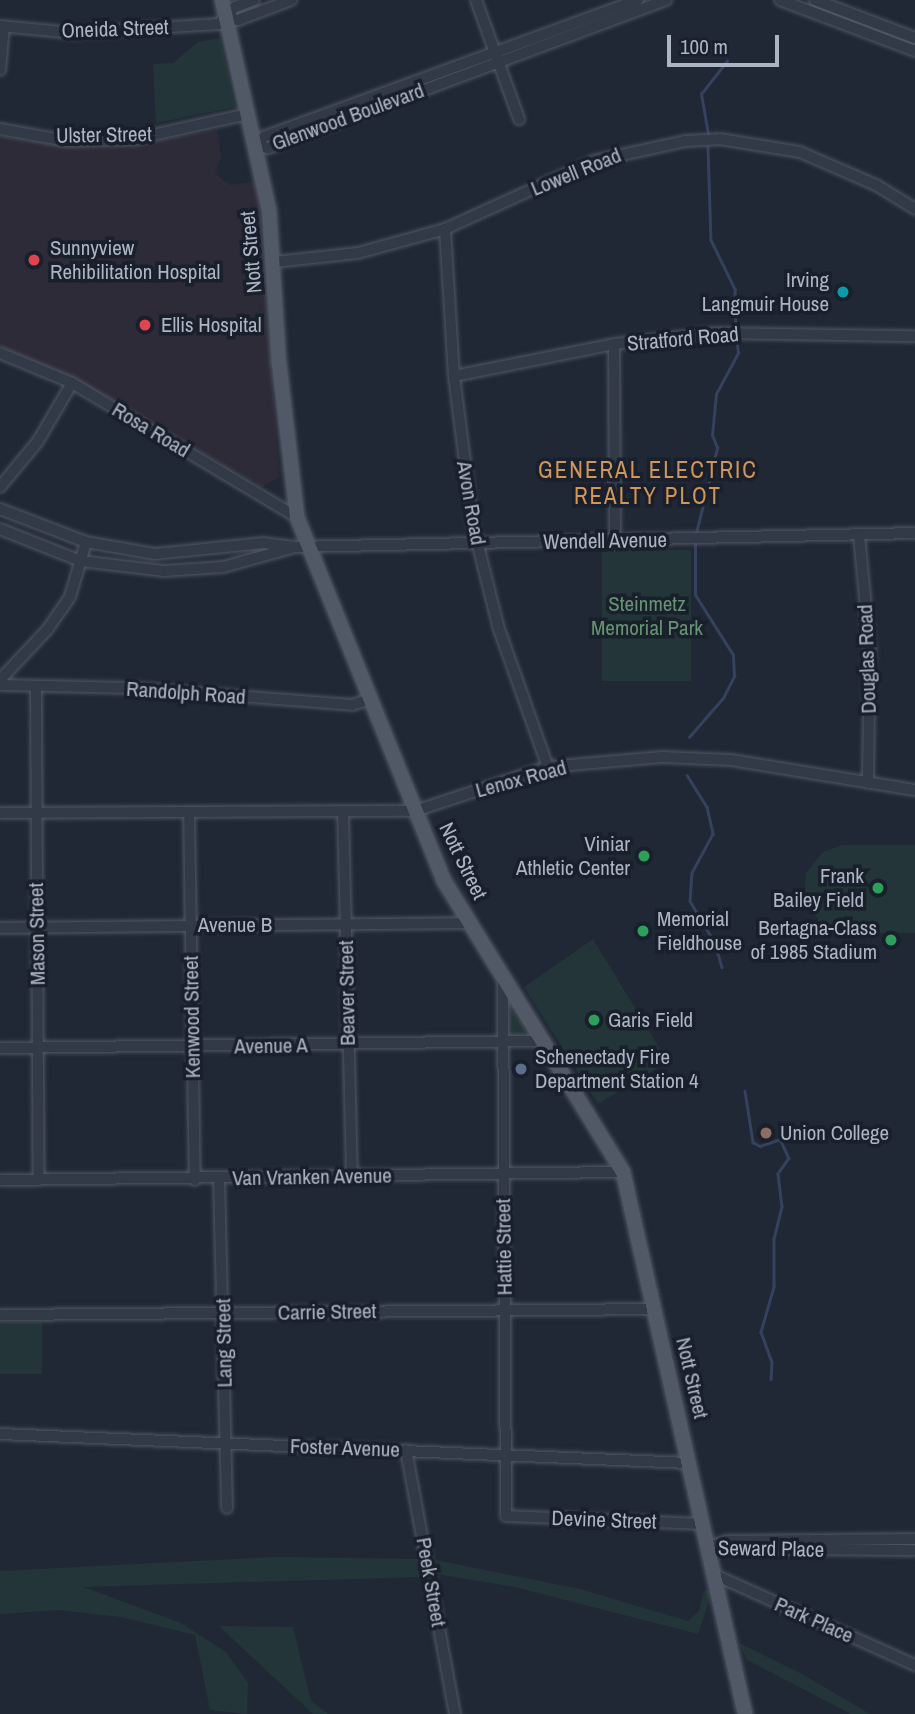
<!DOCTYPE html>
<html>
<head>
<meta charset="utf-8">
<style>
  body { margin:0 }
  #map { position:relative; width:915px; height:1714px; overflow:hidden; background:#202836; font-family:"Archivo Narrow",sans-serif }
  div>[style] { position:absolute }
  .medical>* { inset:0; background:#2e2b38 }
  .green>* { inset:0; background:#233538; transform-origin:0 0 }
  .stream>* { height:2.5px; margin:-1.25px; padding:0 1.25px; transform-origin:1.25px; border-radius:1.25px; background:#34425d }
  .roads { filter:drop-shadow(0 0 2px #515764) drop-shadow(0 0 2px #515764) }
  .minor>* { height:10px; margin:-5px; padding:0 5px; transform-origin:5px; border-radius:5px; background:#333a47 }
  .major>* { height:14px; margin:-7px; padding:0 7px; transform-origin:7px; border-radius:7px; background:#515967 }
  .dots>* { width:19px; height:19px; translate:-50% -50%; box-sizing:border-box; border:4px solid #191f2b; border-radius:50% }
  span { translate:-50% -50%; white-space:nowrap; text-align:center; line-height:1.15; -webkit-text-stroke:7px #191f2b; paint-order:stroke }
  .street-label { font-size:21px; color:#adb4c3 }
  .poi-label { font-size:21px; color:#adb4c3 }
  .left { translate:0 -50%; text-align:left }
  .right { translate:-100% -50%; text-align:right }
  .park-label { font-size:21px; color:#669373 }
  .neighbourhood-label { font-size:23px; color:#d0965c; letter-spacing:2px }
  .scale { position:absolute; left:667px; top:35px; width:112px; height:32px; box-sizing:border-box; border:4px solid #adb4c3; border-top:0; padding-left:9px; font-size:21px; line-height:24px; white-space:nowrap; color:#adb4c3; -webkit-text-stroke:5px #191f2b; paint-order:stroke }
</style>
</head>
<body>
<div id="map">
  <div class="medical">
    <i style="clip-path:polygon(217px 130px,221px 157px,215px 174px,231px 185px,258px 181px,279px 477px,262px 487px,74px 378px,0 346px,0 136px,77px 148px,136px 145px)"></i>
  </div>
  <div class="green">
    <i style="clip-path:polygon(220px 38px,235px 107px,156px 123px,153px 64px,173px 63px,198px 42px)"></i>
    <i style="left:691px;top:550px;width:131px;height:89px;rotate:90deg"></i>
    <i style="clip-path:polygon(843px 845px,915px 845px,915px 933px,812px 934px,811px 925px,821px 924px,804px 898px,806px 873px,823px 852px)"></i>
    <i style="clip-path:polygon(593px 939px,663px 1054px,659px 1067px,598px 1104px,524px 987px)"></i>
    <i style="clip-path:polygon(509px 1005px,526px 1031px,522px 1037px,508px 1037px)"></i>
    <i style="left:0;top:1322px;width:42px;height:52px"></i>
    <i style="clip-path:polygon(275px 1557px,419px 1559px,420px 1577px,83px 1587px,181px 1623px,226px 1652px,248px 1683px,247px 1714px,210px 1710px,195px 1635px,121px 1617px,59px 1610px,0 1614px,0 1571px)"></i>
    <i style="clip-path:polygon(436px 1560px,580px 1589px,688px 1621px,699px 1611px,704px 1591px,708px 1590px,710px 1598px,698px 1634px,515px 1587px,437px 1574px)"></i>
    <i style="clip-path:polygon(219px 1626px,293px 1627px,311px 1701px,328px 1714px,313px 1714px)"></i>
    <i style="clip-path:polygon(739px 1643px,802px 1674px,870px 1714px,851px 1714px,747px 1660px)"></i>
  </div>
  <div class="stream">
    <i style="left:708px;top:134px;width:41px;rotate:-99.9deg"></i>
    <i style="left:701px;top:94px;width:42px;rotate:-51.8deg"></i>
    <i style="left:708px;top:147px;width:93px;rotate:88.2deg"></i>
    <i style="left:711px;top:240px;width:55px;rotate:63.9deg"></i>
    <i style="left:735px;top:289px;width:41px;rotate:88.6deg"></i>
    <i style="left:696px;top:533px;width:88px;rotate:-76.1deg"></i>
    <i style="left:717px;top:448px;width:14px;rotate:-111deg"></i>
    <i style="left:712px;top:435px;width:41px;rotate:-84.4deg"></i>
    <i style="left:716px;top:394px;width:47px;rotate:-61.8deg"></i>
    <i style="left:738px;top:353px;width:16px;rotate:-97deg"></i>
    <i style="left:689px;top:737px;width:52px;rotate:-48.9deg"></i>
    <i style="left:723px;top:698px;width:25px;rotate:-63deg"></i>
    <i style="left:734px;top:676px;width:21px;rotate:-93deg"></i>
    <i style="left:733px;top:655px;width:71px;rotate:-122.3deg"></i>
    <i style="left:695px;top:595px;width:55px;rotate:-90deg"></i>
    <i style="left:687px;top:775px;width:38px;rotate:58deg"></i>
    <i style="left:707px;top:807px;width:28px;rotate:77deg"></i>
    <i style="left:713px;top:834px;width:44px;rotate:118.3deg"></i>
    <i style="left:692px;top:873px;width:28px;rotate:94deg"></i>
    <i style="left:690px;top:901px;width:49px;rotate:59.2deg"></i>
    <i style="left:715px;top:943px;width:25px;rotate:74deg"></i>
    <i style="left:745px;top:1091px;width:52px;rotate:81.1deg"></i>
    <i style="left:753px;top:1142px;width:8px;rotate:30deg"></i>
    <i style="left:760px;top:1146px;width:21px;rotate:-19deg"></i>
    <i style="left:780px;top:1139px;width:21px;rotate:65deg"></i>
    <i style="left:789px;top:1158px;width:19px;rotate:125deg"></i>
    <i style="left:778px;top:1174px;width:33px;rotate:83deg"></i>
    <i style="left:782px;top:1207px;width:32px;rotate:104deg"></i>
    <i style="left:774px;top:1238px;width:49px;rotate:90deg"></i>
    <i style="left:774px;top:1287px;width:47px;rotate:106.1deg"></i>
    <i style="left:761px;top:1332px;width:32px;rotate:70deg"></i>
    <i style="left:772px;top:1362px;width:17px;rotate:93deg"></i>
  </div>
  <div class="roads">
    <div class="minor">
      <i style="left:476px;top:0;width:127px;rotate:70.1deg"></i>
      <i style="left:638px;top:0;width:398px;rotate:159.9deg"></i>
      <i style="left:264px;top:137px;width:12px;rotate:132deg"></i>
      <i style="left:256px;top:146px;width:12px;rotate:9deg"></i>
      <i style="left:268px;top:148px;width:425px;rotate:-20.4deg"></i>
      <i style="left:780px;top:0;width:144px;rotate:20.7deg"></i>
      <i style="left:815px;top:0;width:107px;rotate:20.8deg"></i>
      <i style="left:227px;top:17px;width:11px;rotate:15deg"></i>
      <i style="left:238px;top:20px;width:57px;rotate:-20.7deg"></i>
      <i style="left:0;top:26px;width:74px;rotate:5.4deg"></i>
      <i style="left:74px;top:33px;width:145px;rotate:-3.6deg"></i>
      <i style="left:219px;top:24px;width:23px;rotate:-47deg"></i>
      <i style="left:235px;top:7px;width:20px;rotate:-20deg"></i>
      <i style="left:0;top:70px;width:44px;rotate:-84.8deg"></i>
      <i style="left:0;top:129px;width:68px;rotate:10.2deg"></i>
      <i style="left:67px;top:141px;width:68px;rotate:-1.7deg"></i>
      <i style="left:135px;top:139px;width:116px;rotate:-12.5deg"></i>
      <i style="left:445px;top:229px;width:147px;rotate:86.5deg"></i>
      <i style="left:454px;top:376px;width:150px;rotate:82.7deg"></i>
      <i style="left:473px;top:525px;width:107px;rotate:76deg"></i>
      <i style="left:499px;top:629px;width:146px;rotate:70.5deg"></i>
      <i style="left:275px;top:262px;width:83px;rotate:-6.2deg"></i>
      <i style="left:358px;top:253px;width:90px;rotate:-15.4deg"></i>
      <i style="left:445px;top:229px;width:164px;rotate:-24.5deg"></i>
      <i style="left:594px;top:161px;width:93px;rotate:-12.4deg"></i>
      <i style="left:685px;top:141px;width:35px;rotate:-3deg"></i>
      <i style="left:720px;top:139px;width:81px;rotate:9.2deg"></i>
      <i style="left:800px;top:152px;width:83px;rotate:23.5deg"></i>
      <i style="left:876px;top:185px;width:46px;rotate:31.6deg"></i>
      <i style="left:614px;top:344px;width:197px;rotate:89.7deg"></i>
      <i style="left:0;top:353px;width:78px;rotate:22.6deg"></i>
      <i style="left:72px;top:383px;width:262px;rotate:30.8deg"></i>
      <i style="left:454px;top:376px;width:163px;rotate:-11.3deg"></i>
      <i style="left:614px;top:344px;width:103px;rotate:-6.2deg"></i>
      <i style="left:716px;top:333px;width:199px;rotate:0.9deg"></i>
      <i style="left:0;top:487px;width:60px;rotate:-50.4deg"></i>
      <i style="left:38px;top:441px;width:67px;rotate:-59.6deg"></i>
      <i style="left:0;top:509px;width:92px;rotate:21deg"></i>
      <i style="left:86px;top:542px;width:70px;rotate:9.9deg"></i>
      <i style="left:155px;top:554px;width:109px;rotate:-5.8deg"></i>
      <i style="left:263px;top:543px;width:32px;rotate:7deg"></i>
      <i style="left:295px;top:547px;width:620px;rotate:-1.29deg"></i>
      <i style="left:0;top:529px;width:87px;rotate:21.6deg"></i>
      <i style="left:81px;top:561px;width:84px;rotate:6.9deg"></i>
      <i style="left:164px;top:571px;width:59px;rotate:-3.9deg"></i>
      <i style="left:223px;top:567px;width:72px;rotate:-15.4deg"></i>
      <i style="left:859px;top:535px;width:115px;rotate:84.5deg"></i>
      <i style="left:870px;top:649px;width:134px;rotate:90.9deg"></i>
      <i style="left:0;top:680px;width:69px;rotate:-46.8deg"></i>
      <i style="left:47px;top:630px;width:40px;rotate:-55.1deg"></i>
      <i style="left:70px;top:597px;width:57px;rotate:-73.8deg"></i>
      <i style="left:0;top:685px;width:133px;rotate:1.3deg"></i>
      <i style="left:133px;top:688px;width:220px;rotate:4.4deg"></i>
      <i style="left:352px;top:705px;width:19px;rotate:-18deg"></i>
      <i style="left:36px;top:688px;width:492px;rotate:89.7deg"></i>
      <i style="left:343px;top:811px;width:364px;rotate:88.6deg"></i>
      <i style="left:189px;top:812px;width:368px;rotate:89.1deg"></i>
      <i style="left:0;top:813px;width:415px;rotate:-0.3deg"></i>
      <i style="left:415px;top:811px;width:140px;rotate:-18.3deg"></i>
      <i style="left:548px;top:767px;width:114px;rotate:-5deg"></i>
      <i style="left:662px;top:757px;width:69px;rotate:2.5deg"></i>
      <i style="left:731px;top:760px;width:186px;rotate:9.3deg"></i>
      <i style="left:0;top:928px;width:470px;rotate:-0.6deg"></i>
      <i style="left:503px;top:978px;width:538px;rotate:89.68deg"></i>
      <i style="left:506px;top:1516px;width:197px;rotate:2.3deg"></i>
      <i style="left:0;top:1048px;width:542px;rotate:-0.74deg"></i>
      <i style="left:219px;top:1179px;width:329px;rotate:88.6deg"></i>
      <i style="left:0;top:1180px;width:623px;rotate:-0.74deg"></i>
      <i style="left:0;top:1315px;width:655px;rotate:-0.52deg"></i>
      <i style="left:0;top:1434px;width:691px;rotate:2.41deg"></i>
      <i style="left:406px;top:1450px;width:269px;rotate:79.5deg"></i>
      <i style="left:708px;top:1548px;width:19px;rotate:-21deg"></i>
      <i style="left:726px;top:1541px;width:189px;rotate:-0.6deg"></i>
      <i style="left:711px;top:1548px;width:204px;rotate:0.6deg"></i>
      <i style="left:713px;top:1574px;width:222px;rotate:24.3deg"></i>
    </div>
    <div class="major">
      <i style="left:222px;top:0;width:215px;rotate:77.4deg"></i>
      <i style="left:269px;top:210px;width:153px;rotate:86.3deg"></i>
      <i style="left:279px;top:363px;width:155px;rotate:83.3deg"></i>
      <i style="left:297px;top:517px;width:393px;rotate:68deg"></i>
      <i style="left:444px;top:881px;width:342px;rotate:58.4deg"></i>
      <i style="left:623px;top:1172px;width:556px;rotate:77.31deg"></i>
    </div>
  </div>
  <div class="dots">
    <i style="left:34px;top:260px;background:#e0444e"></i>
    <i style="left:843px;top:292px;background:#0f9aa8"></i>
    <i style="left:145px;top:325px;background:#e0444e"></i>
    <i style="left:644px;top:856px;background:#2e9e5b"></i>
    <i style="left:878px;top:888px;background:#2e9e5b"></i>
    <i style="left:643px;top:931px;background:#2e9e5b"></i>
    <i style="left:891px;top:940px;background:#2e9e5b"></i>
    <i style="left:594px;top:1020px;background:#2e9e5b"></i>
    <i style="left:521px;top:1069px;background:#5c6f8a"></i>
    <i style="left:766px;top:1133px;background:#8d6e63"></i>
  </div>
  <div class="street-label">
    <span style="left:115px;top:29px;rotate:-2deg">Oneida Street</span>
    <span style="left:348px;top:117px;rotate:-20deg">Glenwood Boulevard</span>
    <span style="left:104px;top:135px;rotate:-1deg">Ulster Street</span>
    <span style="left:576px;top:172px;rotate:-22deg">Lowell Road</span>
    <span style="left:251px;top:252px;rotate:-95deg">Nott Street</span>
    <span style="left:683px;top:339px;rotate:-5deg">Stratford Road</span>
    <span style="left:151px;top:430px;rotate:31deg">Rosa Road</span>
    <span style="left:471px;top:503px;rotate:80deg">Avon Road</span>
    <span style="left:605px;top:541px;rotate:-1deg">Wendell Avenue</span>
    <span style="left:867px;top:659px;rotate:-92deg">Douglas Road</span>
    <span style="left:186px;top:693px;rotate:4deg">Randolph Road</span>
    <span style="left:521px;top:779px;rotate:-15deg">Lenox Road</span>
    <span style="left:463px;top:861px;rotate:64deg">Nott Street</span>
    <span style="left:235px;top:925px">Avenue B</span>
    <span style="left:37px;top:934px;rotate:-91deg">Mason Street</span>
    <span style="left:347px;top:993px;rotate:-91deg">Beaver Street</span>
    <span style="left:192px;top:1017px;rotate:-91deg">Kenwood Street</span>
    <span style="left:271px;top:1046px;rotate:-1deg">Avenue A</span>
    <span style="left:312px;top:1177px;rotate:-1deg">Van Vranken Avenue</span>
    <span style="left:504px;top:1247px;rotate:-91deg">Hattie Street</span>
    <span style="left:327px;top:1312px;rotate:-1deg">Carrie Street</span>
    <span style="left:224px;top:1343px;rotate:-91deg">Lang Street</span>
    <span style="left:692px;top:1378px;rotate:77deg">Nott Street</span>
    <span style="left:345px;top:1448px;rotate:2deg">Foster Avenue</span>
    <span style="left:604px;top:1520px;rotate:2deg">Devine Street</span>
    <span style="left:771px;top:1549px;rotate:1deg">Seward Place</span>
    <span style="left:431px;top:1582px;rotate:80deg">Peek Street</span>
    <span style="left:814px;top:1620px;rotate:24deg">Park Place</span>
  </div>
  <div class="poi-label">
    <span class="left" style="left:50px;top:260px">Sunnyview<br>Rehibilitation Hospital</span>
    <span class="right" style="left:829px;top:292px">Irving<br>Langmuir House</span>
    <span class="left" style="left:161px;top:325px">Ellis Hospital</span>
    <span class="right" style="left:630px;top:856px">Viniar<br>Athletic Center</span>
    <span class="right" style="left:864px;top:888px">Frank<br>Bailey Field</span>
    <span class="left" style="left:657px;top:931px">Memorial<br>Fieldhouse</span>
    <span class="right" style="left:877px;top:940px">Bertagna-Class<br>of 1985 Stadium</span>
    <span class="left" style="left:608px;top:1020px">Garis Field</span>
    <span class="left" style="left:535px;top:1069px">Schenectady Fire<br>Department Station 4</span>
    <span class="left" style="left:780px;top:1133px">Union College</span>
  </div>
  <div class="park-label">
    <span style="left:647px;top:616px">Steinmetz<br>Memorial Park</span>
  </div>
  <div class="neighbourhood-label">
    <span style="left:648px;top:483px">GENERAL ELECTRIC<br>REALTY PLOT</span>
  </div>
  <div class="scale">100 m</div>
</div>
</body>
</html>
